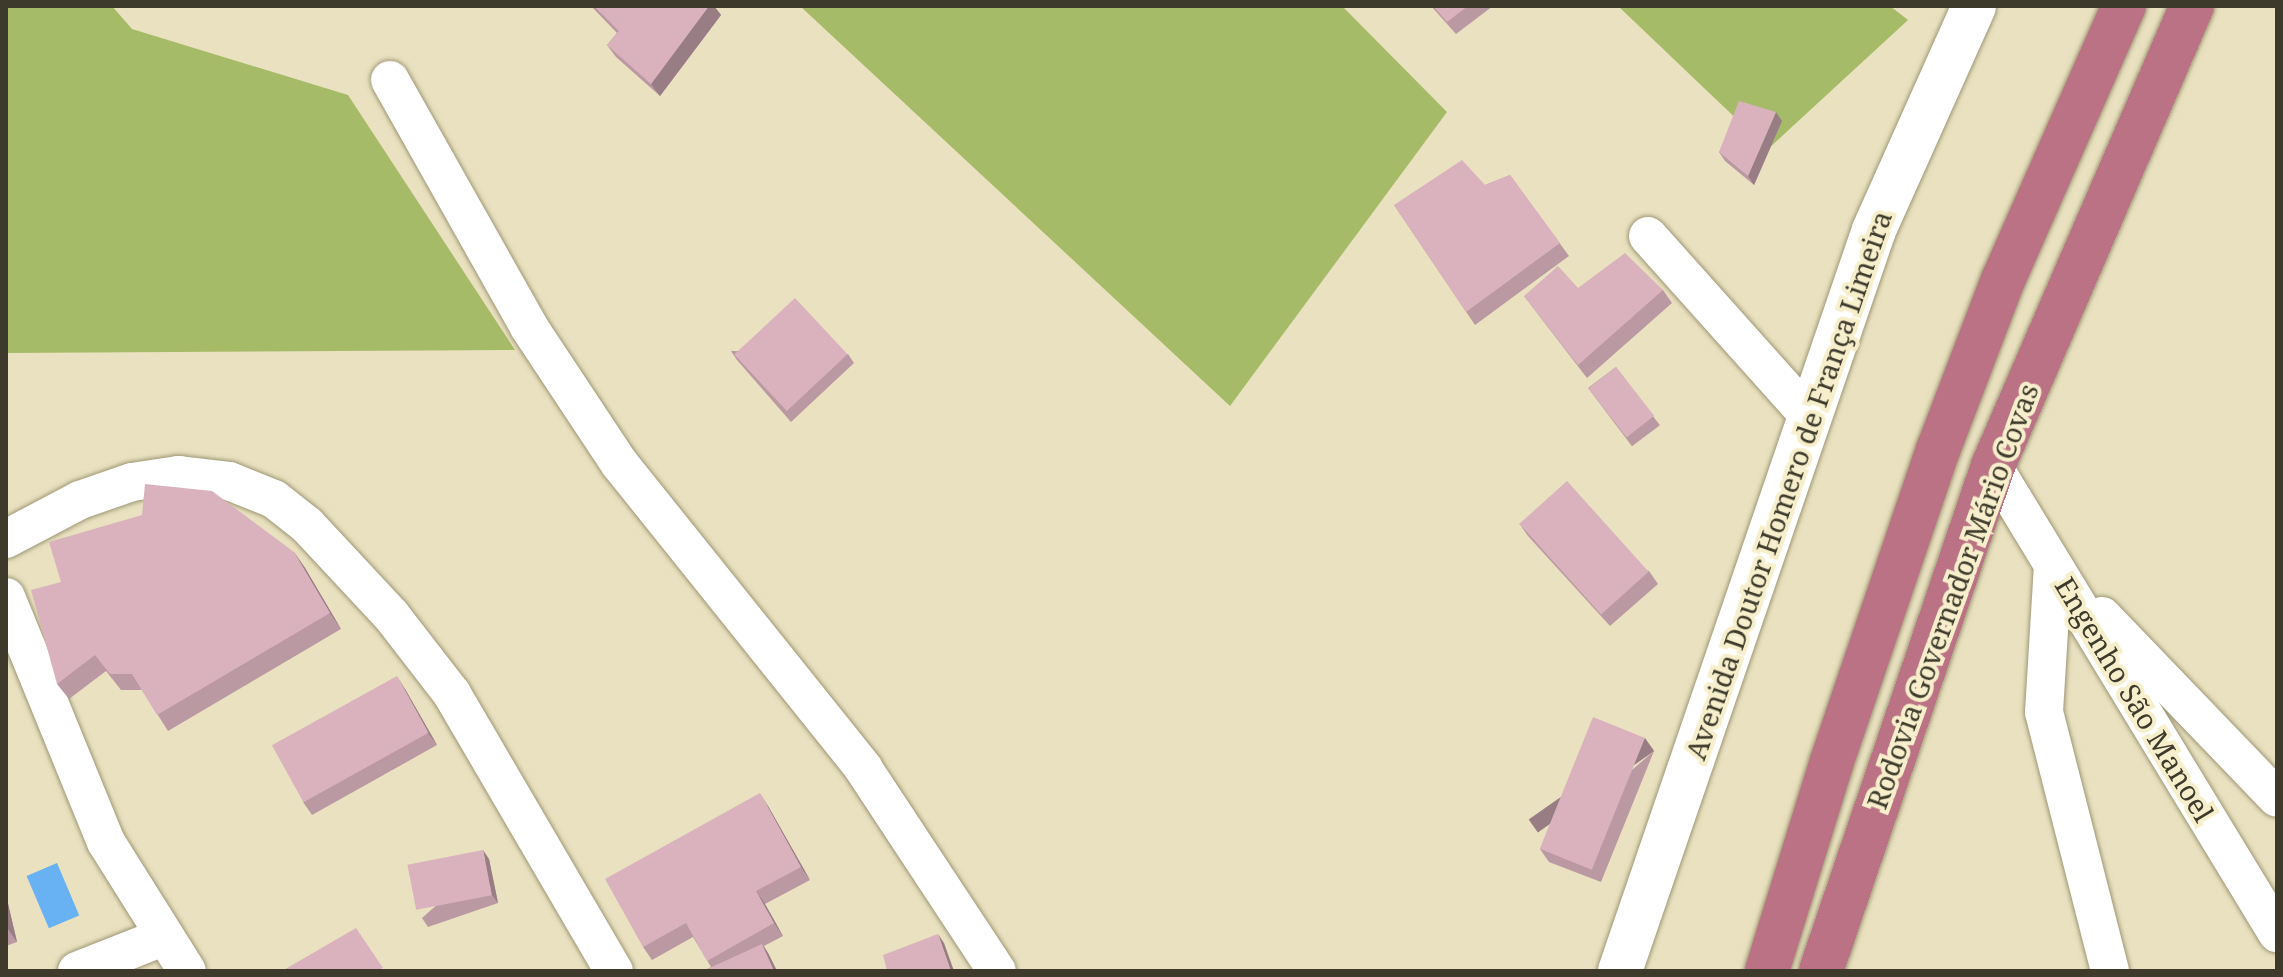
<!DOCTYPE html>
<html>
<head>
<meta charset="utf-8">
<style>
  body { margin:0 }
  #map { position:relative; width:2283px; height:977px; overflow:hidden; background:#e9e1bf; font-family:"Noto Serif",serif }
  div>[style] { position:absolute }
  .green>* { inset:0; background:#a6bb67 }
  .water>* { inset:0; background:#68b2f4; transform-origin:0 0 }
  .roads { filter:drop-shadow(0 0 2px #9e9675) drop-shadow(0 0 2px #9e9675) }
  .street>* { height:38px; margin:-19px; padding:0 19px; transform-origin:19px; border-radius:19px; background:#fff }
  .secondary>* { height:44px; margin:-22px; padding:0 22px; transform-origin:22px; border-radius:22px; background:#fff }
  .highway>* { height:44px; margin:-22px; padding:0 22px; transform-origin:22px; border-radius:22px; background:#ba7284 }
  .wall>* { inset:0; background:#bb99a3; transform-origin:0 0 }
  .shaded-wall>* { inset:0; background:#987d84; transform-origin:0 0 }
  .building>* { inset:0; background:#d9b2bd; transform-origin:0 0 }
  span { translate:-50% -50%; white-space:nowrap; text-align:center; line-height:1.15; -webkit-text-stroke:8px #f7efcc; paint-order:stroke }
  .street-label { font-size:28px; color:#3d3a2c }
  .frame { position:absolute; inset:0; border:8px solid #3d3a2c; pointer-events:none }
</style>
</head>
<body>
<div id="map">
  <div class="green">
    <i style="clip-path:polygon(6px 6px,112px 6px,132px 29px,348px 95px,515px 350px,6px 353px)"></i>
    <i style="clip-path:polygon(800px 6px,1342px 6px,1447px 112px,1230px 406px)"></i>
    <i style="clip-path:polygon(1618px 6px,1890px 6px,1908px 20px,1768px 149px)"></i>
  </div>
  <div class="water">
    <i style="left:57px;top:863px;width:57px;height:33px;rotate:67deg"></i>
  </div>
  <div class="roads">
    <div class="street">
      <i style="left:390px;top:80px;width:283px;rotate:60.6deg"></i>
      <i style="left:529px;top:327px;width:163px;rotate:56.5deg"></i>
      <i style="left:619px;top:463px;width:391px;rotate:51.3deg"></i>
      <i style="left:863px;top:768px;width:243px;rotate:56.6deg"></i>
      <i style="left:1648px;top:236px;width:243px;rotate:48.2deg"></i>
      <i style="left:1993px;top:466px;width:547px;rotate:58.69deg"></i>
      <i style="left:6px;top:539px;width:84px;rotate:-27.8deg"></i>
      <i style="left:80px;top:500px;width:55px;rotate:-19.1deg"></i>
      <i style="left:132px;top:482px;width:48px;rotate:-8.5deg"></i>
      <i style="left:179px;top:475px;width:50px;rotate:6.8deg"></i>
      <i style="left:229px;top:481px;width:48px;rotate:21.8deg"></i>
      <i style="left:274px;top:499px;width:42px;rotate:38.2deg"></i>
      <i style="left:307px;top:525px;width:123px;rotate:47deg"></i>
      <i style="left:391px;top:615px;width:100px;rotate:52.3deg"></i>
      <i style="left:452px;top:694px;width:321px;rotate:59.7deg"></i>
      <i style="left:2053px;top:565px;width:147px;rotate:93.5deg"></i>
      <i style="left:2044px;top:712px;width:267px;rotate:75.7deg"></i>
      <i style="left:6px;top:597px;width:265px;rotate:67.8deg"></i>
      <i style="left:106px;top:842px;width:152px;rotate:57.9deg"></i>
      <i style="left:2102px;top:616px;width:252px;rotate:46.1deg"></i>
      <i style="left:77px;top:971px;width:92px;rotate:-21.6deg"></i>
    </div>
    <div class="secondary">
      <i style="left:1620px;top:971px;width:783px;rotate:-71.08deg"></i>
      <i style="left:1874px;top:230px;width:245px;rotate:-65.9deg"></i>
    </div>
    <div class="highway">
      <i style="left:1767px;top:971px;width:217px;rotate:-72.8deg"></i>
      <i style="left:1831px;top:764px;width:332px;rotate:-71.2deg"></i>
      <i style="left:1938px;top:450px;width:182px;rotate:-69.1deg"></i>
      <i style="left:2003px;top:280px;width:300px;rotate:-66.2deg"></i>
      <i style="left:1821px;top:971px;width:533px;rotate:-71.19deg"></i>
      <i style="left:1993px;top:466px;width:501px;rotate:-66.61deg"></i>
    </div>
  </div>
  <div class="wall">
    <i style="clip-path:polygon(591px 6px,714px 6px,721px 15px,660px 96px,616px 57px,607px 45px,617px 33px)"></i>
    <i style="clip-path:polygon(1431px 6px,1493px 6px,1456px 34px)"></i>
    <i style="clip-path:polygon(1782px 121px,1754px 185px,1725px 161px,1719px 152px)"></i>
    <i style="clip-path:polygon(1510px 175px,1569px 256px,1475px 325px,1394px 205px,1485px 185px)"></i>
    <i style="clip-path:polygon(1578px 288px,1663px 290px,1672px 303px,1587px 378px,1524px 296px)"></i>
    <i style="clip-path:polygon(731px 351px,848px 354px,854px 363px,791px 422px,737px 360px)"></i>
    <i style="left:1616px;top:367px;width:73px;height:35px;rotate:53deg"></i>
    <i style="clip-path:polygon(1519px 523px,1649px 571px,1658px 584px,1610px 626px,1528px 536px)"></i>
    <i style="clip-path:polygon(294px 552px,305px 568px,341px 629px,168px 731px,142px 690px,121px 690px,106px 671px,69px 699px,57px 684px,61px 582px)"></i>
    <i style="clip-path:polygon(405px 689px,437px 745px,312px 815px,303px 802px)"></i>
    <i style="clip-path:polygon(1654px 751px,1601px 882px,1549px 862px,1540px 849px)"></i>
    <i style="clip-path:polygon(768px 806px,810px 880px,765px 904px,783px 936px,764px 946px,768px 953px,777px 971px,703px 971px,711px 967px,693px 937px,652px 960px,643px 947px)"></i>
    <i style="clip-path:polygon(489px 859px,498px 903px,428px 927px,422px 918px)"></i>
    <i style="clip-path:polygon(6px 895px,17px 942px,6px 946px)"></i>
  </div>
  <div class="shaded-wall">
    <i style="clip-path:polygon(709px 6px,714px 6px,721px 15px,660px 96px,651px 84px)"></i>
    <i style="clip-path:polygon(1776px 112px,1782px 121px,1754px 185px,1748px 176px)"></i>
    <i style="clip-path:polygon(294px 552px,305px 568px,341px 629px,330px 613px)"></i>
    <i style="clip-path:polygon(397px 676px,405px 689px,437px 745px,428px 733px)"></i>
    <i style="left:1645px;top:738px;width:16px;height:142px;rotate:55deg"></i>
    <i style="clip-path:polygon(760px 793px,768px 806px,810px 880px,801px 867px)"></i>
    <i style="clip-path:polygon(483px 850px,489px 859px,498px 903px,492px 895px)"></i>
    <i style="clip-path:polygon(756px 891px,765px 904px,783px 936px,774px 923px)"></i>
    <i style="clip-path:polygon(6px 895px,17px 942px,8px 929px,6px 920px)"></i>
    <i style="clip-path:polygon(938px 934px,944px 943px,954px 971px,952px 971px,950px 969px)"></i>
    <i style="clip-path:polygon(762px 944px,768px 953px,777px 971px,774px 971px)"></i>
  </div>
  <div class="building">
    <i style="clip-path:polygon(594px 6px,709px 6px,651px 84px,607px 45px,619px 31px)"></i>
    <i style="clip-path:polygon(1433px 6px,1468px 6px,1447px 22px)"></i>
    <i style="clip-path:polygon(1739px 101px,1776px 112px,1748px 176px,1719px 152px)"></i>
    <i style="clip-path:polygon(1462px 160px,1485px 185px,1510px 175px,1560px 243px,1466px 312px,1394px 205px)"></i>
    <i style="clip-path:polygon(1625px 253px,1663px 290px,1578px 365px,1524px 296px,1558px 266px,1578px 288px)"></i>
    <i style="left:795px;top:298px;width:77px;height:83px;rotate:47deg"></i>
    <i style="left:1616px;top:367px;width:62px;height:35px;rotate:52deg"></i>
    <i style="left:1567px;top:481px;width:122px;height:64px;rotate:48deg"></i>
    <i style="clip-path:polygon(145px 484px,212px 491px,294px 552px,330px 613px,157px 715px,132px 674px,110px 674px,95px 655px,57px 684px,31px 590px,61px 582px,49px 542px,142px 515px)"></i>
    <i style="left:397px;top:676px;width:65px;height:143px;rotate:61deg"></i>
    <i style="left:1593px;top:717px;width:56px;height:142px;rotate:22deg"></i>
    <i style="clip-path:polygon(760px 793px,801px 867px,756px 891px,774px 923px,707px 961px,686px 923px,643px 947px,605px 879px)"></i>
    <i style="left:483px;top:850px;width:46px;height:77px;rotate:79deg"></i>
    <i style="clip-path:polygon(356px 928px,383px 968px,377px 971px,282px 971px)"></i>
    <i style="clip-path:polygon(938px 934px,950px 969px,945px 971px,887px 971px,883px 955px)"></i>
    <i style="clip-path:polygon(762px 944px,774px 971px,703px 971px)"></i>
  </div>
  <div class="street-label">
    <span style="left:1788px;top:485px;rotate:-71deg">Avenida Doutor Homero de França Limeira</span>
    <span style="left:1952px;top:596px;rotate:-70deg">Rodovia Governador Mário Covas</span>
    <span style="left:2135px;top:699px;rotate:59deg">Engenho São Manoel</span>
  </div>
  <div class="frame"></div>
</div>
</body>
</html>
